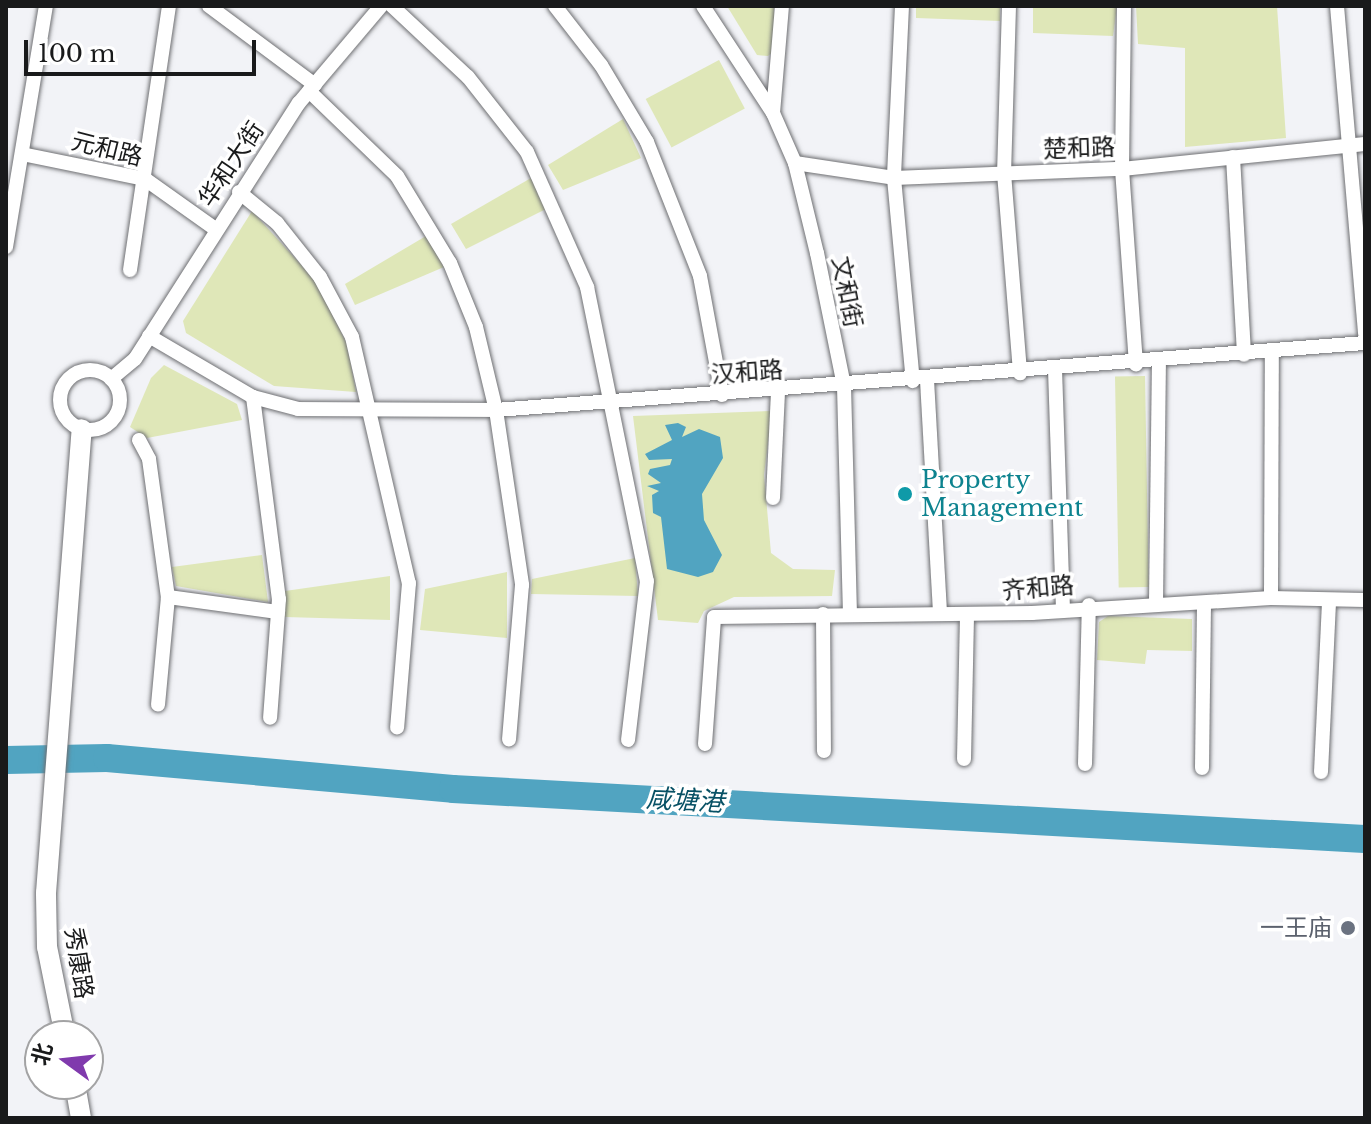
<!DOCTYPE html>
<html>
<head>
<meta charset="utf-8">
<style>
  body { margin:0 }
  #map { position:relative; width:1371px; height:1124px; overflow:hidden; background:#f2f3f7; font-family:"Libre Baskerville","Noto Sans SC",serif }
  div>[style] { position:absolute }
  .green>* { inset:0; background:#dfe7b8; transform-origin:0 0 }
  .water>* { inset:0; background:#51a4c1 }
  .river>* { height:28px; margin:-14px; padding:0 14px; transform-origin:14px; border-radius:14px; background:#51a4c1 }
  .roads { filter:drop-shadow(0 0 2px #6e6f72) drop-shadow(0 0 2px #6e6f72) }
  .street>* { height:14px; margin:-7px; padding:0 7px; transform-origin:7px; border-radius:7px; background:#fff }
  .street>.ring { margin:-7px; padding:0; box-sizing:content-box; background:none; border:14px solid #fff; border-radius:50% }
  .secondary>* { height:20px; margin:-10px; padding:0 10px; transform-origin:10px; border-radius:10px; background:#fff }
  .dots>* { width:22px; height:22px; translate:-50% -50%; box-sizing:border-box; border:4px solid #fff; border-radius:50% }
  span { translate:-50% -50%; white-space:nowrap; text-align:center; line-height:1.15; -webkit-text-stroke:7px #fff; paint-order:stroke }
  .street-label { font-size:24px; color:#191a1b }
  .culture-label { font-size:24px; color:#0d838f }
  .left { translate:0 -50%; text-align:left }
  .worship-label { font-size:24px; color:#5b616d }
  .right { translate:-100% -50%; text-align:right }
  .water-label { font-size:26px; color:#085165; font-style:italic }
  .frame { position:absolute; inset:0; border:8px solid #191a1b; pointer-events:none }
  .north { position:absolute; left:24px; top:1020px; width:80px; height:80px; box-sizing:border-box; background:#fff; border:2px solid #a3a3a4; border-radius:50%; rotate:285deg; font-size:22px; font-weight:700; line-height:32px; text-align:center; color:#191a1b }
  .north::after { content:''; display:block; margin:auto; width:28px; height:36px; background:#803aad; clip-path:polygon(50% 0,100% 100%,50% 72%,0 100%) }
  .scale { position:absolute; left:24px; top:40px; width:232px; height:36px; box-sizing:border-box; border:4px solid #191a1b; border-top:0; padding-left:10px; font-size:24px; line-height:28px; white-space:nowrap; color:#191a1b; -webkit-text-stroke:6px #fff; paint-order:stroke }
</style>
</head>
<body>
<div id="map">
  <div class="green">
    <i style="clip-path:polygon(727px 6px,774px 6px,774px 51px,768px 56px,757px 55px)"></i>
    <i style="clip-path:polygon(916px 6px,1000px 6px,1000px 21px,916px 18px)"></i>
    <i style="clip-path:polygon(1033px 6px,1117px 6px,1113px 36px,1033px 33px)"></i>
    <i style="clip-path:polygon(1136px 6px,1277px 6px,1286px 138px,1185px 147px,1185px 48px,1138px 44px)"></i>
    <i style="left:719px;top:60px;width:55px;height:83px;rotate:62deg"></i>
    <i style="clip-path:polygon(623px 119px,641px 158px,563px 190px,548px 165px)"></i>
    <i style="clip-path:polygon(531px 178px,548px 208px,466px 249px,451px 224px)"></i>
    <i style="clip-path:polygon(252px 211px,315px 280px,347px 344px,356px 392px,274px 386px,186px 333px,183px 321px)"></i>
    <i style="clip-path:polygon(426px 236px,444px 267px,355px 305px,345px 284px)"></i>
    <i style="clip-path:polygon(164px 365px,237px 404px,242px 420px,147px 438px,130px 427px,151px 378px)"></i>
    <i style="left:1145px;top:376px;width:211px;height:30px;rotate:89deg"></i>
    <i style="clip-path:polygon(772px 411px,764px 475px,771px 553px,793px 569px,835px 570px,832px 596px,734px 597px,704px 611px,698px 623px,658px 620px,633px 416px)"></i>
    <i style="clip-path:polygon(262px 555px,268px 602px,176px 586px,172px 567px)"></i>
    <i style="clip-path:polygon(635px 558px,638px 596px,531px 594px,532px 579px)"></i>
    <i style="clip-path:polygon(507px 572px,507px 638px,420px 630px,425px 589px)"></i>
    <i style="clip-path:polygon(390px 576px,390px 620px,285px 617px,285px 591px)"></i>
    <i style="clip-path:polygon(1108px 616px,1192px 619px,1192px 651px,1147px 650px,1145px 664px,1097px 660px,1099px 622px)"></i>
  </div>
  <div class="water">
    <i style="clip-path:polygon(678px 423px,686px 427px,682px 437px,699px 429px,720px 437px,723px 458px,702px 494px,704px 520px,722px 555px,713px 572px,698px 577px,667px 569px,661px 517px,653px 513px,652px 495px,659px 491px,647px 486px,661px 483px,648px 474px,650px 469px,670px 465px,672px 459px,649px 460px,645px 454px,672px 440px,665px 425px)"></i>
  </div>
  <div class="river">
    <i style="left:6px;top:760px;width:101px;rotate:-1.1deg"></i>
    <i style="left:107px;top:758px;width:347px;rotate:5.1deg"></i>
    <i style="left:453px;top:789px;width:913px;rotate:3.14deg"></i>
  </div>
  <div class="roads">
    <div class="street">
      <i style="left:209px;top:6px;width:132px;rotate:36.7deg"></i>
      <i style="left:392px;top:6px;width:104px;rotate:43.1deg"></i>
      <i style="left:468px;top:77px;width:95px;rotate:51.8deg"></i>
      <i style="left:527px;top:152px;width:148px;rotate:66deg"></i>
      <i style="left:587px;top:287px;width:300px;rotate:78.5deg"></i>
      <i style="left:647px;top:581px;width:160px;rotate:96.8deg"></i>
      <i style="left:555px;top:6px;width:75px;rotate:52.1deg"></i>
      <i style="left:601px;top:65px;width:90px;rotate:59.1deg"></i>
      <i style="left:647px;top:142px;width:144px;rotate:68.4deg"></i>
      <i style="left:700px;top:276px;width:121px;rotate:79.5deg"></i>
      <i style="left:703px;top:6px;width:128px;rotate:56.8deg"></i>
      <i style="left:773px;top:113px;width:55px;rotate:66.3deg"></i>
      <i style="left:795px;top:163px;width:93px;rotate:76.3deg"></i>
      <i style="left:817px;top:253px;width:136px;rotate:78.5deg"></i>
      <i style="left:844px;top:386px;width:228px;rotate:88.5deg"></i>
      <i style="left:902px;top:6px;width:172px;rotate:92.7deg"></i>
      <i style="left:894px;top:178px;width:204px;rotate:84.7deg"></i>
      <i style="left:1009px;top:6px;width:167px;rotate:91.7deg"></i>
      <i style="left:1004px;top:173px;width:201px;rotate:85.4deg"></i>
      <i style="left:1124px;top:6px;width:163px;rotate:90.7deg"></i>
      <i style="left:1122px;top:169px;width:196px;rotate:85.9deg"></i>
      <i style="left:1337px;top:6px;width:329px;rotate:85.1deg"></i>
      <i style="left:309px;top:91px;width:122px;rotate:44deg"></i>
      <i style="left:397px;top:176px;width:102px;rotate:58.7deg"></i>
      <i style="left:450px;top:263px;width:69px;rotate:67.9deg"></i>
      <i style="left:476px;top:327px;width:85px;rotate:76.5deg"></i>
      <i style="left:496px;top:410px;width:177px;rotate:81.5deg"></i>
      <i style="left:522px;top:585px;width:155px;rotate:94.8deg"></i>
      <i style="left:773px;top:113px;width:107px;rotate:-85.2deg"></i>
      <i style="left:22px;top:154px;width:126px;rotate:11.5deg"></i>
      <i style="left:145px;top:179px;width:85px;rotate:35.4deg"></i>
      <i style="left:1233px;top:157px;width:198px;rotate:86.8deg"></i>
      <i style="left:795px;top:163px;width:100px;rotate:8.6deg"></i>
      <i style="left:894px;top:178px;width:228px;rotate:-2.3deg"></i>
      <i style="left:1122px;top:169px;width:244px;rotate:-5.9deg"></i>
      <i style="left:239px;top:192px;width:49px;rotate:39.2deg"></i>
      <i style="left:277px;top:223px;width:69px;rotate:51.5deg"></i>
      <i style="left:320px;top:277px;width:68px;rotate:61.9deg"></i>
      <i style="left:352px;top:337px;width:253px;rotate:77deg"></i>
      <i style="left:409px;top:583px;width:145px;rotate:94.7deg"></i>
      <i style="left:6px;top:247px;width:244px;rotate:-80.6deg"></i>
      <i style="left:130px;top:270px;width:267px;rotate:-81.6deg"></i>
      <i style="left:149px;top:336px;width:121px;rotate:30.4deg"></i>
      <i style="left:253px;top:397px;width:47px;rotate:14.9deg"></i>
      <i style="left:298px;top:409px;width:198px;rotate:0.3deg"></i>
      <i style="left:496px;top:410px;width:872px;rotate:-4.41deg"></i>
      <i style="left:1055px;top:369px;width:240px;rotate:88.1deg"></i>
      <i class="ring" style="left:60px;top:370px;width:46px;height:46px"></i>
      <i style="left:111px;top:379px;width:31px;rotate:-40deg"></i>
      <i style="left:135px;top:359px;width:304px;rotate:-57.4deg"></i>
      <i style="left:299px;top:103px;width:127px;rotate:-49.8deg"></i>
      <i style="left:927px;top:380px;width:234px;rotate:86.8deg"></i>
      <i style="left:253px;top:397px;width:204px;rotate:82.7deg"></i>
      <i style="left:279px;top:599px;width:119px;rotate:94.3deg"></i>
      <i style="left:139px;top:440px;width:21px;rotate:62deg"></i>
      <i style="left:149px;top:459px;width:139px;rotate:82.2deg"></i>
      <i style="left:168px;top:597px;width:108px;rotate:95.3deg"></i>
      <i style="left:773px;top:498px;width:106px;rotate:-87.3deg"></i>
      <i style="left:168px;top:597px;width:111px;rotate:7.8deg"></i>
      <i style="left:1271px;top:598px;width:246px;rotate:-89.8deg"></i>
      <i style="left:1156px;top:603px;width:241px;rotate:-89.3deg"></i>
      <i style="left:823px;top:614px;width:137px;rotate:89.6deg"></i>
      <i style="left:705px;top:744px;width:127px;rotate:-85.9deg"></i>
      <i style="left:714px;top:617px;width:318px;rotate:-0.7deg"></i>
      <i style="left:1032px;top:613px;width:239px;rotate:-3.6deg"></i>
      <i style="left:1271px;top:598px;width:94px;rotate:1.2deg"></i>
      <i style="left:964px;top:759px;width:144px;rotate:-88.8deg"></i>
      <i style="left:1085px;top:764px;width:159px;rotate:-88.6deg"></i>
      <i style="left:1202px;top:768px;width:162px;rotate:-89.3deg"></i>
      <i style="left:1321px;top:772px;width:171px;rotate:-87.3deg"></i>
    </div>
    <div class="secondary">
      <i style="left:65px;top:1036px;width:91px;rotate:-101.4deg"></i>
      <i style="left:47px;top:947px;width:54px;rotate:-91.1deg"></i>
      <i style="left:46px;top:893px;width:465px;rotate:-85.6deg"></i>
      <i style="left:75px;top:1084px;width:35px;rotate:80deg"></i>
    </div>
  </div>
  <div class="dots">
    <i style="left:905px;top:494px;background:#0f9aa8"></i>
    <i style="left:1348px;top:928px;background:#6b7280"></i>
  </div>
  <div class="street-label">
    <span style="left:1079px;top:148px;rotate:-2deg">楚和路</span>
    <span style="left:107px;top:149px;rotate:14deg">元和路</span>
    <span style="left:231px;top:164px;rotate:-56deg">华和大街</span>
    <span style="left:847px;top:292px;rotate:79deg">文和街</span>
    <span style="left:747px;top:372px;rotate:-4deg">汉和路</span>
    <span style="left:1038px;top:588px;rotate:-5deg">齐和路</span>
    <span style="left:79px;top:963px;rotate:81deg">秀康路</span>
  </div>
  <div class="culture-label">
    <span class="left" style="left:921px;top:494px">Property<br>Management</span>
  </div>
  <div class="worship-label">
    <span class="right" style="left:1332px;top:928px">一王庙</span>
  </div>
  <div class="water-label">
    <span style="left:685px;top:801px;rotate:3deg">咸塘港</span>
  </div>
  <div class="frame"></div>
  <div class="north">北</div>
  <div class="scale">100 m</div>
</div>
</body>
</html>
